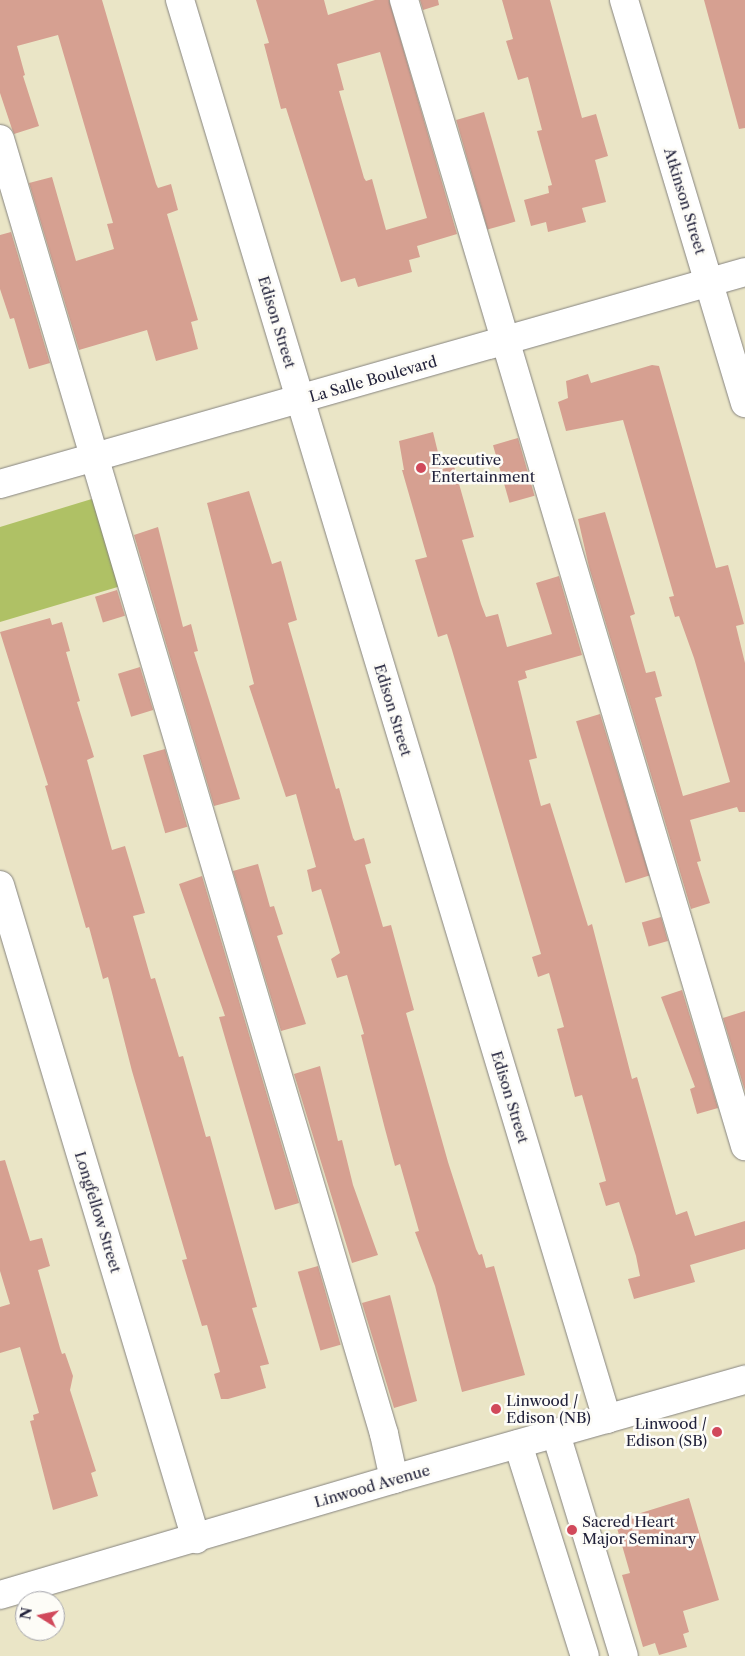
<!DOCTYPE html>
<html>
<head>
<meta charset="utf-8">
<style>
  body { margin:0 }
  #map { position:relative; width:745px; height:1656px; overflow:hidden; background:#eae5c6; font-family:"Libre Caslon Text",serif }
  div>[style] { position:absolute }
  .green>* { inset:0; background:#afc165 }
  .building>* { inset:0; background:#d6a091; transform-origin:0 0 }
  .roads { filter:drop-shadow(0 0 1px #868480) drop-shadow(0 0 1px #868480) }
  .minor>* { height:28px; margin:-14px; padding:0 14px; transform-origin:14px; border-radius:14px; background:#fff }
  .dots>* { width:14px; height:14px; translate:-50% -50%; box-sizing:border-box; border:2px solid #fdfcf7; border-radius:50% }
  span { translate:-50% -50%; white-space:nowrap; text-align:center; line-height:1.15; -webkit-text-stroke:5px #fdfcf7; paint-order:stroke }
  .street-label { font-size:15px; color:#22223b }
  .poi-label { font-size:15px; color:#22223b }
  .left { translate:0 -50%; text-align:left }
  .right { translate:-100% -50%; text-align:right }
  .north { position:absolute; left:15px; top:1591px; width:50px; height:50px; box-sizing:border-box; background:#fdfcf7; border:1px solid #a5a5ac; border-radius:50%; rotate:280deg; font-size:14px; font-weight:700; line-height:20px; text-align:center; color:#22223b }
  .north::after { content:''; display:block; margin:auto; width:18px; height:22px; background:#d1495b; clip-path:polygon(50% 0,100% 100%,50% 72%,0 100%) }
</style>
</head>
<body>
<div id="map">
  <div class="green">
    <i style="clip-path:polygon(95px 498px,121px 586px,0 622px,0 527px)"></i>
  </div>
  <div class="building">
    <i style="clip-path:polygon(0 0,102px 0,156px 184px,158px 188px,171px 184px,178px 210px,167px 214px,198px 320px,191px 322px,198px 349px,156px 361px,147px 330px,79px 350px,29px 183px,52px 177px,76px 261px,114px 249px,107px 224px,113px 223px,58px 35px,17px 46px,25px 75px,23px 76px,39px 126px,14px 134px,12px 129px,0 93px)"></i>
    <i style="clip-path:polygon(evenodd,256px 0,324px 0,328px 15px,375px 0,389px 0,457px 234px,417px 246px,420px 257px,409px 260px,412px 272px,358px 287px,355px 278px,341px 282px,286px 108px,281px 109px,264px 44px,269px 43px,256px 0,380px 52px,427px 218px,386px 230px,372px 179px,366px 181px,364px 178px,339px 91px,344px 90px,337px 64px,380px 52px)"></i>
    <i style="clip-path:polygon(420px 0,438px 0,439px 5px,423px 10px)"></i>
    <i style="clip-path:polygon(502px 0,550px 0,582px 118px,596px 114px,608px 156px,595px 160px,606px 202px,582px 208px,586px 222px,548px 232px,546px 222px,531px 226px,524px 200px,549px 193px,548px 186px,552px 185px,537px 131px,542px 130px,528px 77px,518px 80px,506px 41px,513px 39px)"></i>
    <i style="clip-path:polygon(704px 0,745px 0,745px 128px,739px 129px)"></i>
    <i style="left:484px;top:112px;width:114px;height:29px;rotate:74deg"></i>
    <i style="clip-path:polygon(11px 232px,50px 363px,29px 369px,14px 318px,10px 319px,0 289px,0 235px)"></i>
    <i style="clip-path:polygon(652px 365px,659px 366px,716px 568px,728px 565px,744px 624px,736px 626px,745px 663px,745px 812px,739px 812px,737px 807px,690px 820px,701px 861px,697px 862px,710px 903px,691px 909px,589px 567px,578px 519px,605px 512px,635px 614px,630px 616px,646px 673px,655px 671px,662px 696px,655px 698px,683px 796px,730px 782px,694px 658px,679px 616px,675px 617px,669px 597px,674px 596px,623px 420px,566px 431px,558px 402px,568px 398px,566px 381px,588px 374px,591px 383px)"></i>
    <i style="clip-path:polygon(433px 432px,442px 469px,454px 466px,474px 537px,462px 540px,481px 604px,486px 617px,498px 614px,507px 647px,552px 634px,536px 583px,559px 576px,582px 655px,525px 671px,527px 678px,518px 681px,537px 758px,529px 760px,541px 806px,550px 803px,588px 926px,592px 924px,632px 1079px,637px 1077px,676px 1215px,687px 1211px,695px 1236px,745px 1221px,745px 1249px,690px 1265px,695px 1282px,634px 1299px,628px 1279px,640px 1276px,636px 1256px,619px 1202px,606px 1206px,599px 1183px,606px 1181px,582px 1095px,575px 1097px,557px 1029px,564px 1027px,549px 973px,538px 977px,532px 957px,541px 954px,452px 650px,447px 634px,438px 637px,415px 560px,427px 557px,402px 470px,404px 470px,399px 441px)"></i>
    <i style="left:518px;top:438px;width:60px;height:26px;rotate:74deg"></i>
    <i style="clip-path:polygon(249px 491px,272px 564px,281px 561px,297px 620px,288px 623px,336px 789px,339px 788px,353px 838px,355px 841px,364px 838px,371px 863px,365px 865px,383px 927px,391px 925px,414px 1010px,406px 1013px,448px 1162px,476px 1249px,479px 1255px,482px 1254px,486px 1268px,494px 1266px,525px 1375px,462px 1392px,435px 1286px,415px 1232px,419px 1231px,400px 1164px,395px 1166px,385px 1129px,361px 1035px,364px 1034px,347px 975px,337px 978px,331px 959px,340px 953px,321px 889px,312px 892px,307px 870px,316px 867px,296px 794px,286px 797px,249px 686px,254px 684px,207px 503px)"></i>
    <i style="clip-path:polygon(158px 527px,183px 627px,191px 624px,198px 651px,194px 652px,240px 799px,214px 806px,134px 535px)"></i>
    <i style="left:117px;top:590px;width:27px;height:23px;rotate:73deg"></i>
    <i style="clip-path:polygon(50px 618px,52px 625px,62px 622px,70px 651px,66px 652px,80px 701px,77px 702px,94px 757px,87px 760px,112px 850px,125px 846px,145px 913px,133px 916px,151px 979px,155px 978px,179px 1057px,183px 1056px,206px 1137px,210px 1136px,257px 1307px,252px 1308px,269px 1364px,260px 1366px,266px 1388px,228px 1399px,221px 1399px,214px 1374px,220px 1372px,207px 1325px,202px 1326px,182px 1260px,187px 1259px,132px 1071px,108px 977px,103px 979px,89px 927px,86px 928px,45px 786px,48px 785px,0 632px)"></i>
    <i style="left:140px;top:667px;width:45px;height:23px;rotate:73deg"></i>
    <i style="left:600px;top:714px;width:169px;height:25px;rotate:73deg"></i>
    <i style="left:165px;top:749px;width:81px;height:23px;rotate:74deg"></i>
    <i style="clip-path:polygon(258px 864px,270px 907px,274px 906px,283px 934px,277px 936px,306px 1024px,281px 1031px,233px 871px)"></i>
    <i style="clip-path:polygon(202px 876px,299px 1203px,275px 1210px,219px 1017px,225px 1016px,179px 884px)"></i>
    <i style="left:661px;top:917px;width:25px;height:20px;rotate:74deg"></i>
    <i style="clip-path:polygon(682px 990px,718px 1108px,697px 1114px,690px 1089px,695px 1087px,661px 997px)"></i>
    <i style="clip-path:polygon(745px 1011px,745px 1091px,723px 1018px)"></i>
    <i style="clip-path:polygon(320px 1066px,338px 1141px,342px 1140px,353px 1185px,378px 1255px,352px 1263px,294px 1074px)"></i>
    <i style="clip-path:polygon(5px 1160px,30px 1241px,42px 1238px,50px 1266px,38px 1270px,60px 1348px,62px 1354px,65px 1353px,73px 1376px,70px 1390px,96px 1471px,91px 1473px,98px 1496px,53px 1510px,30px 1421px,34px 1420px,33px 1415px,39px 1413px,20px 1347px,0 1353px,0 1307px,10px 1304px,0 1271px,0 1161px)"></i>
    <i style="left:318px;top:1266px;width:82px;height:21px;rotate:74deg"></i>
    <i style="clip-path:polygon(390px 1295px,417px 1401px,394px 1408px,362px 1303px)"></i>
    <i style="clip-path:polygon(689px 1498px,719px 1600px,683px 1611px,689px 1632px,683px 1634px,687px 1647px,659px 1655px,655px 1643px,643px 1647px,622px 1575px,630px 1573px,615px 1521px)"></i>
  </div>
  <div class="roads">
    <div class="minor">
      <i style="left:180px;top:0;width:1482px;rotate:73.25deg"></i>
      <i style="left:404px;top:0;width:1196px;rotate:73.43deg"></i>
      <i style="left:624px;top:0;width:421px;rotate:73.3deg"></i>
      <i style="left:0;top:139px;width:1351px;rotate:73.48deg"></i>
      <i style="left:384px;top:1434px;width:46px;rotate:77.5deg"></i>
      <i style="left:0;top:484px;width:775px;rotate:-15.88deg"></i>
      <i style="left:0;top:885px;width:683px;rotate:73.32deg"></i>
      <i style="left:556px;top:1434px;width:232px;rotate:73deg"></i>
      <i style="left:518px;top:1444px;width:222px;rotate:72.5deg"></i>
      <i style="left:0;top:1595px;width:411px;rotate:-16.4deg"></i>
      <i style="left:394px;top:1479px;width:365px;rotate:-15.8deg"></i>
    </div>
  </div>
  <div class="dots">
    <i style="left:421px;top:468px;background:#d1495b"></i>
    <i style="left:496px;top:1409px;background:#d1495b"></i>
    <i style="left:717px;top:1432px;background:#d1495b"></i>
    <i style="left:572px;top:1530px;background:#d1495b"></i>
  </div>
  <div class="street-label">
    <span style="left:685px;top:201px;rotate:73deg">Atkinson Street</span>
    <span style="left:277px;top:322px;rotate:73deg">Edison Street</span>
    <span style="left:373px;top:379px;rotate:-16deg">La Salle Boulevard</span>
    <span style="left:393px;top:710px;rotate:73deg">Edison Street</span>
    <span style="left:510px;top:1097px;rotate:73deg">Edison Street</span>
    <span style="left:98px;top:1212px;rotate:73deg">Longfellow Street</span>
    <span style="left:372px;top:1486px;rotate:-16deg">Linwood Avenue</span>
  </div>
  <div class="poi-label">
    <span class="left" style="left:431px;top:468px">Executive<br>Entertainment</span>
    <span class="left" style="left:506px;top:1409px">Linwood /<br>Edison (NB)</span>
    <span class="right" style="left:707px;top:1432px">Linwood /<br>Edison (SB)</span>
    <span class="left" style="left:582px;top:1530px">Sacred Heart<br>Major Seminary</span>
  </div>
  <div class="north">N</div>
</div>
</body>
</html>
